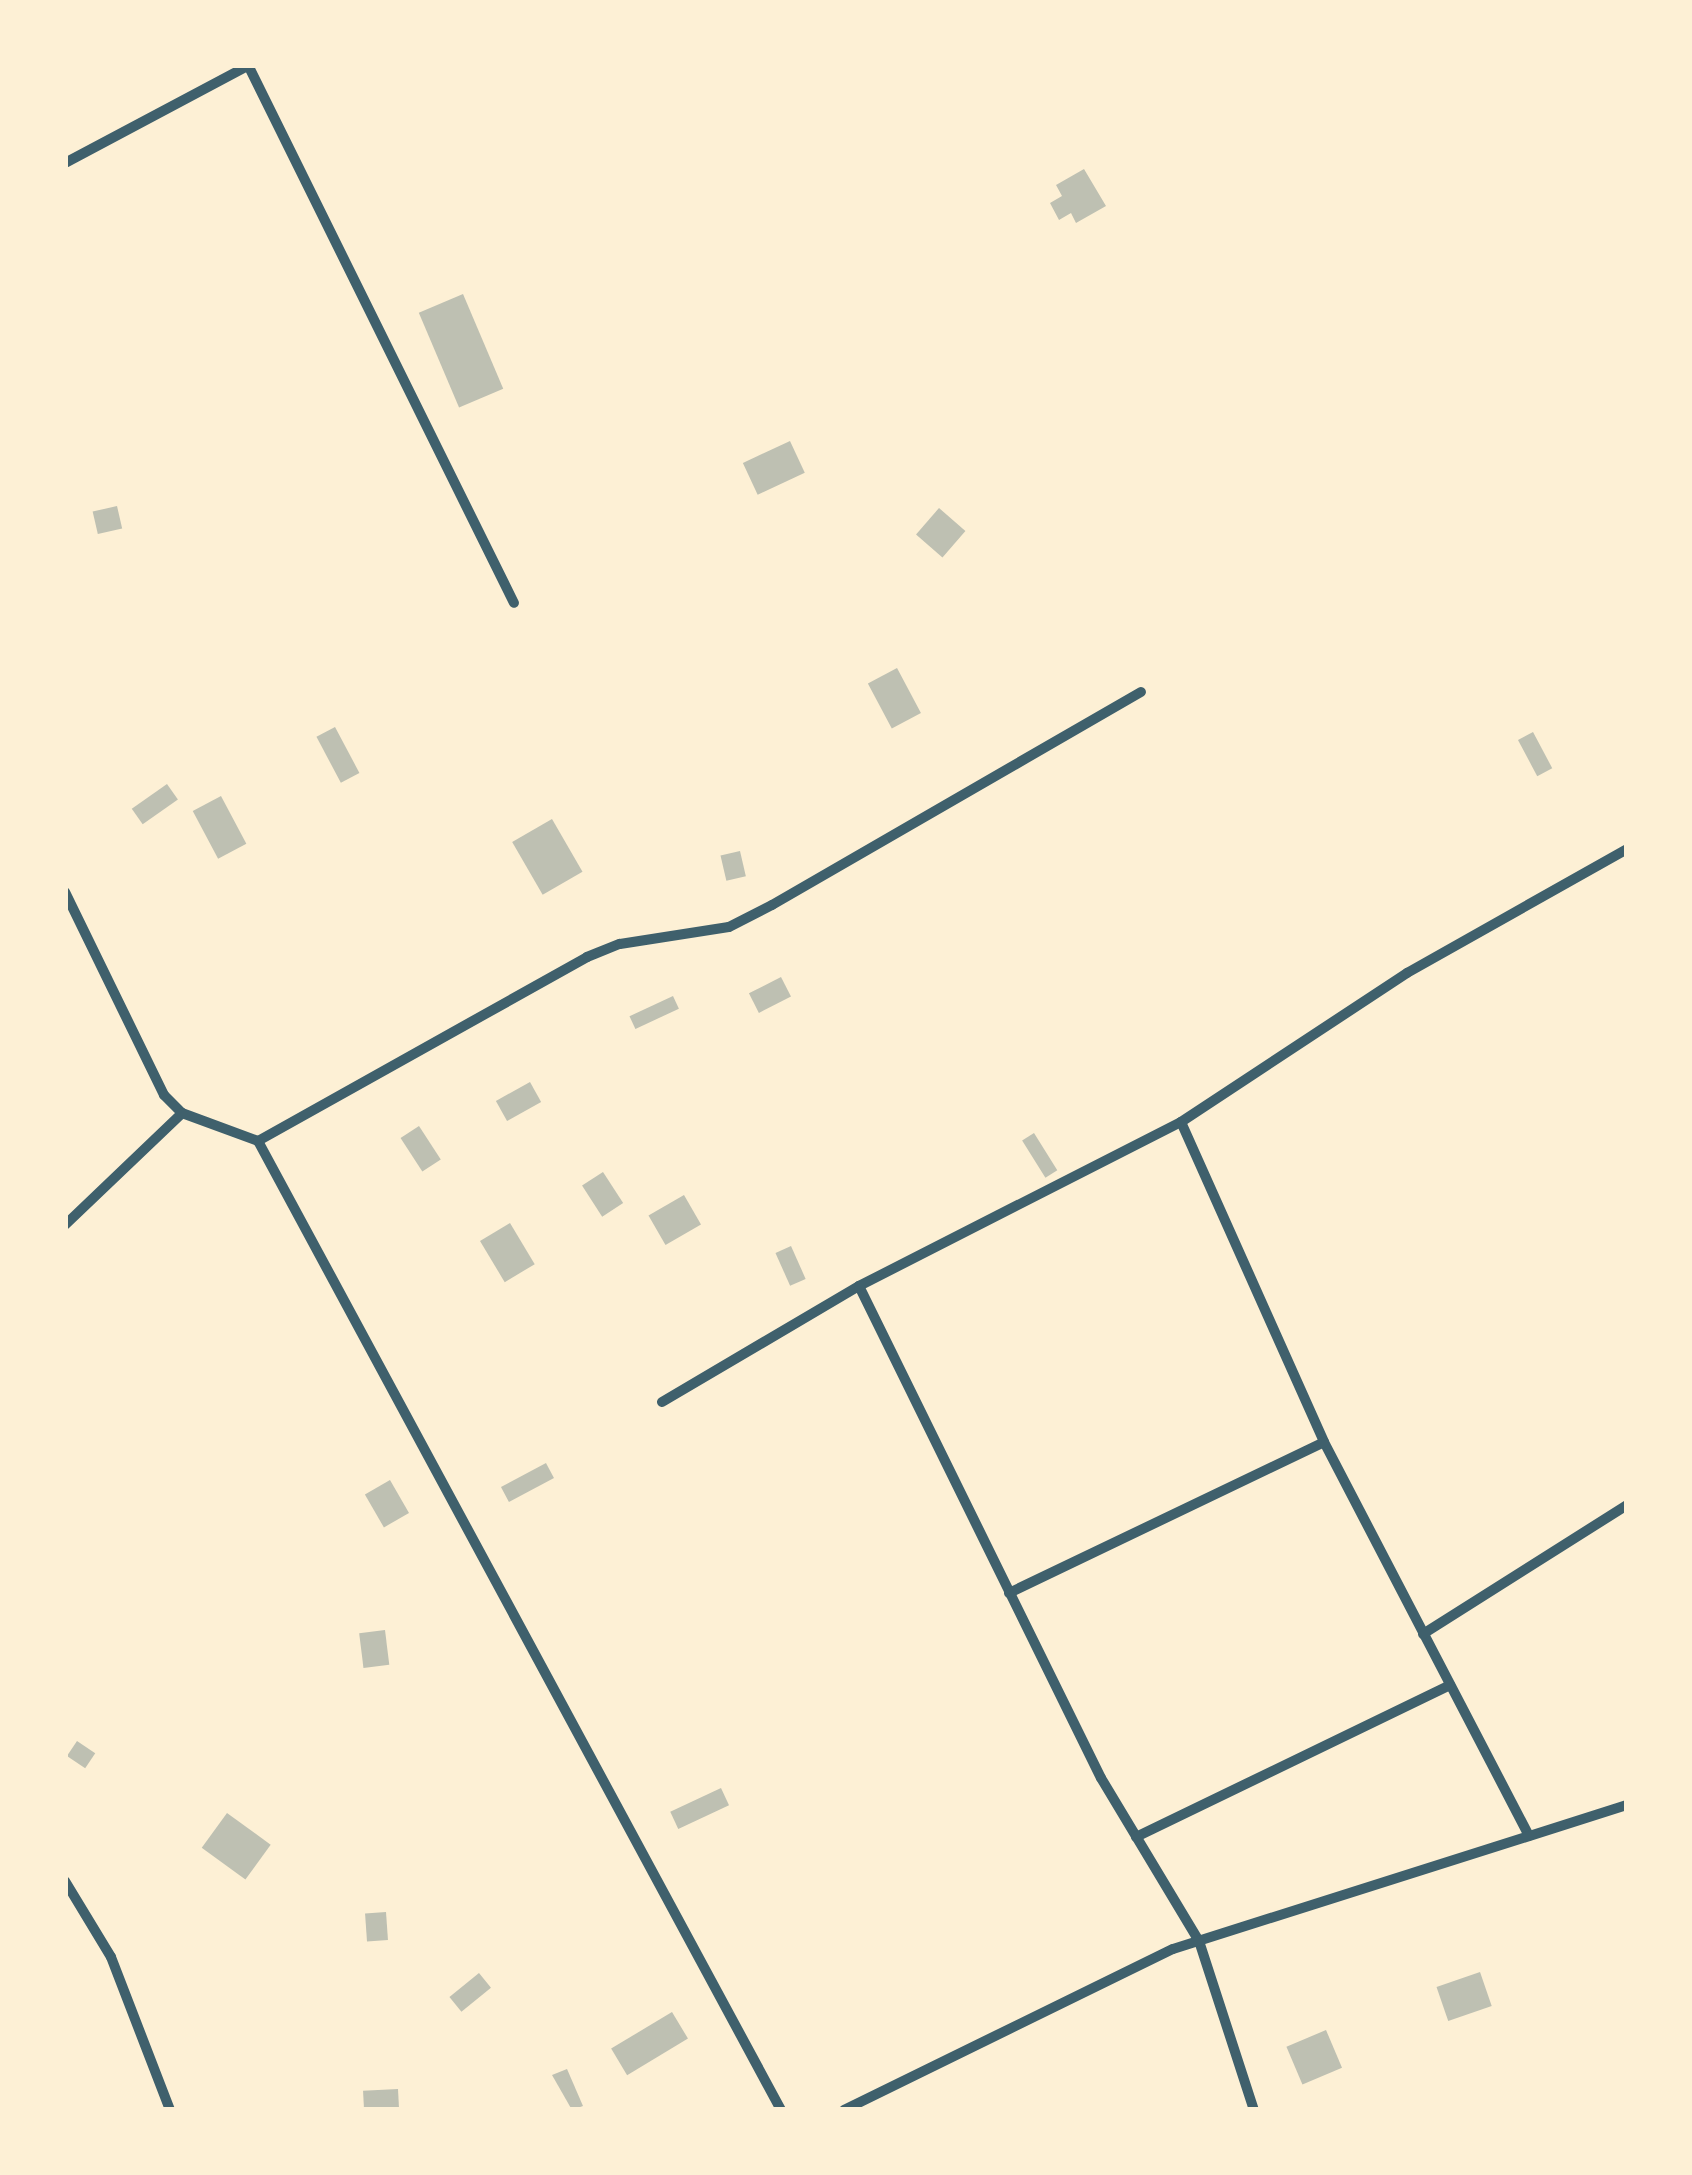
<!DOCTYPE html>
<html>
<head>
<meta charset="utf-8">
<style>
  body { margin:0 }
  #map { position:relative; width:1692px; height:2175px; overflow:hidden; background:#fdf0d5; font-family:Jost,sans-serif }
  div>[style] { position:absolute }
  .building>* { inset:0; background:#bec0b2; transform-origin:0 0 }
  .minor>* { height:10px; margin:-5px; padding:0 5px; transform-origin:5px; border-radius:5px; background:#3f606c }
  span { translate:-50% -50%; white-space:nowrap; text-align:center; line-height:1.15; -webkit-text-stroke:10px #fdf0d5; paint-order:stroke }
  .frame { position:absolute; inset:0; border:68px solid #fdf0d5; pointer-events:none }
</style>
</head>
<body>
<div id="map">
  <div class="building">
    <i style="clip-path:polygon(1084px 169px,1106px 206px,1076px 223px,1071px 213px,1059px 220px,1050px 203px,1062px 196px,1056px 185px)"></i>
    <i style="left:463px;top:294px;width:103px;height:48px;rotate:67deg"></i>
    <i style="left:790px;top:441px;width:35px;height:52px;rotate:65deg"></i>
    <i style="left:117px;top:506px;width:23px;height:25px;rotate:77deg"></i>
    <i style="left:939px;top:508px;width:35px;height:35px;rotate:41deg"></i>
    <i style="left:897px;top:668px;width:51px;height:33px;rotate:62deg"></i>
    <i style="left:335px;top:727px;width:52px;height:21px;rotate:62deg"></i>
    <i style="left:1533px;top:732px;width:41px;height:17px;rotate:62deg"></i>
    <i style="left:167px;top:784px;width:19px;height:43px;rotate:55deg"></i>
    <i style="left:221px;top:796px;width:54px;height:32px;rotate:62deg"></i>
    <i style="left:552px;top:819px;width:61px;height:46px;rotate:60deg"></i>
    <i style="left:740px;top:851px;width:26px;height:20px;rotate:77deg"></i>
    <i style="left:781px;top:977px;width:22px;height:36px;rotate:63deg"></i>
    <i style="left:673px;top:996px;width:14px;height:48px;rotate:65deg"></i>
    <i style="left:530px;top:1082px;width:23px;height:39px;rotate:61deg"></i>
    <i style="left:419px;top:1126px;width:40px;height:22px;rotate:57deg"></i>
    <i style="left:1034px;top:1133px;width:44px;height:14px;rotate:58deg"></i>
    <i style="left:603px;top:1172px;width:37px;height:25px;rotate:57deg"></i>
    <i style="left:684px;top:1195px;width:34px;height:41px;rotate:60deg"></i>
    <i style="left:510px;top:1223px;width:48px;height:35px;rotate:59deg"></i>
    <i style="left:791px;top:1246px;width:36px;height:17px;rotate:66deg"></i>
    <i style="left:546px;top:1463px;width:17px;height:51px;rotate:62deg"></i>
    <i style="left:390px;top:1480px;width:38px;height:29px;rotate:60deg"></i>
    <i style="left:385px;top:1630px;width:35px;height:26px;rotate:83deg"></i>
    <i style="left:77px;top:1741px;width:22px;height:18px;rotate:34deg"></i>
    <i style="left:721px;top:1788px;width:19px;height:56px;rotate:65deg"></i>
    <i style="left:227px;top:1813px;width:54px;height:43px;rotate:36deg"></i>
    <i style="left:386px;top:1912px;width:28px;height:21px;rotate:86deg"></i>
    <i style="left:1480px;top:1972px;width:36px;height:46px;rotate:71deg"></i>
    <i style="left:479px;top:1973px;width:19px;height:38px;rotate:51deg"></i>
    <i style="left:672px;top:2012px;width:31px;height:71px;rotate:59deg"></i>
    <i style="left:1326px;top:2030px;width:41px;height:43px;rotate:67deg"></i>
    <i style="clip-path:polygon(567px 2069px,583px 2106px,572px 2110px,552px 2075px)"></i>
    <i style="left:398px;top:2089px;width:21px;height:35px;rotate:87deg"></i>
  </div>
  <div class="minor">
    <i style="left:248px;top:65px;width:600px;rotate:63.69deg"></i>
    <i style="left:65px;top:163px;width:208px;rotate:-28deg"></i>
    <i style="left:65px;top:892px;width:226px;rotate:64deg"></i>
    <i style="left:164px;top:1095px;width:25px;rotate:45deg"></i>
    <i style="left:182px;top:1113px;width:81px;rotate:20.2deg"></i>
    <i style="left:258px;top:1141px;width:1101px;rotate:61.64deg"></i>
    <i style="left:1181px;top:1122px;width:350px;rotate:65.9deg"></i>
    <i style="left:1324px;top:1442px;width:444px;rotate:62.5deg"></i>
    <i style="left:258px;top:1141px;width:377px;rotate:-29.2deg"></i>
    <i style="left:587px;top:957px;width:35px;rotate:-22deg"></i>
    <i style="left:620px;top:944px;width:110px;rotate:-8.9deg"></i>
    <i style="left:729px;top:927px;width:48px;rotate:-27.1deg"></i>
    <i style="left:772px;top:905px;width:426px;rotate:-30deg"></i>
    <i style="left:65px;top:1225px;width:162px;rotate:-43.7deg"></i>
    <i style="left:859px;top:1286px;width:548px;rotate:63.81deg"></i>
    <i style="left:1101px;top:1778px;width:190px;rotate:59deg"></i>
    <i style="left:1199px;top:1941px;width:178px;rotate:72deg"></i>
    <i style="left:662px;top:1402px;width:229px;rotate:-30.5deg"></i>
    <i style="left:859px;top:1286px;width:361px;rotate:-27deg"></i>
    <i style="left:1181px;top:1122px;width:271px;rotate:-33.4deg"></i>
    <i style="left:1407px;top:973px;width:253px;rotate:-29.4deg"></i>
    <i style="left:1009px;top:1593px;width:349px;rotate:-25.6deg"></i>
    <i style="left:1423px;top:1634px;width:241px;rotate:-32.3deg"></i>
    <i style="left:1136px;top:1837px;width:349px;rotate:-25.8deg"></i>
    <i style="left:65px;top:1881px;width:89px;rotate:58.8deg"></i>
    <i style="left:111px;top:1957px;width:164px;rotate:68.9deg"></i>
    <i style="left:844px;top:2110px;width:366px;rotate:-26.1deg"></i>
    <i style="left:1173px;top:1949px;width:476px;rotate:-17.6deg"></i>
  </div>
  <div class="frame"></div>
</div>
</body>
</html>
